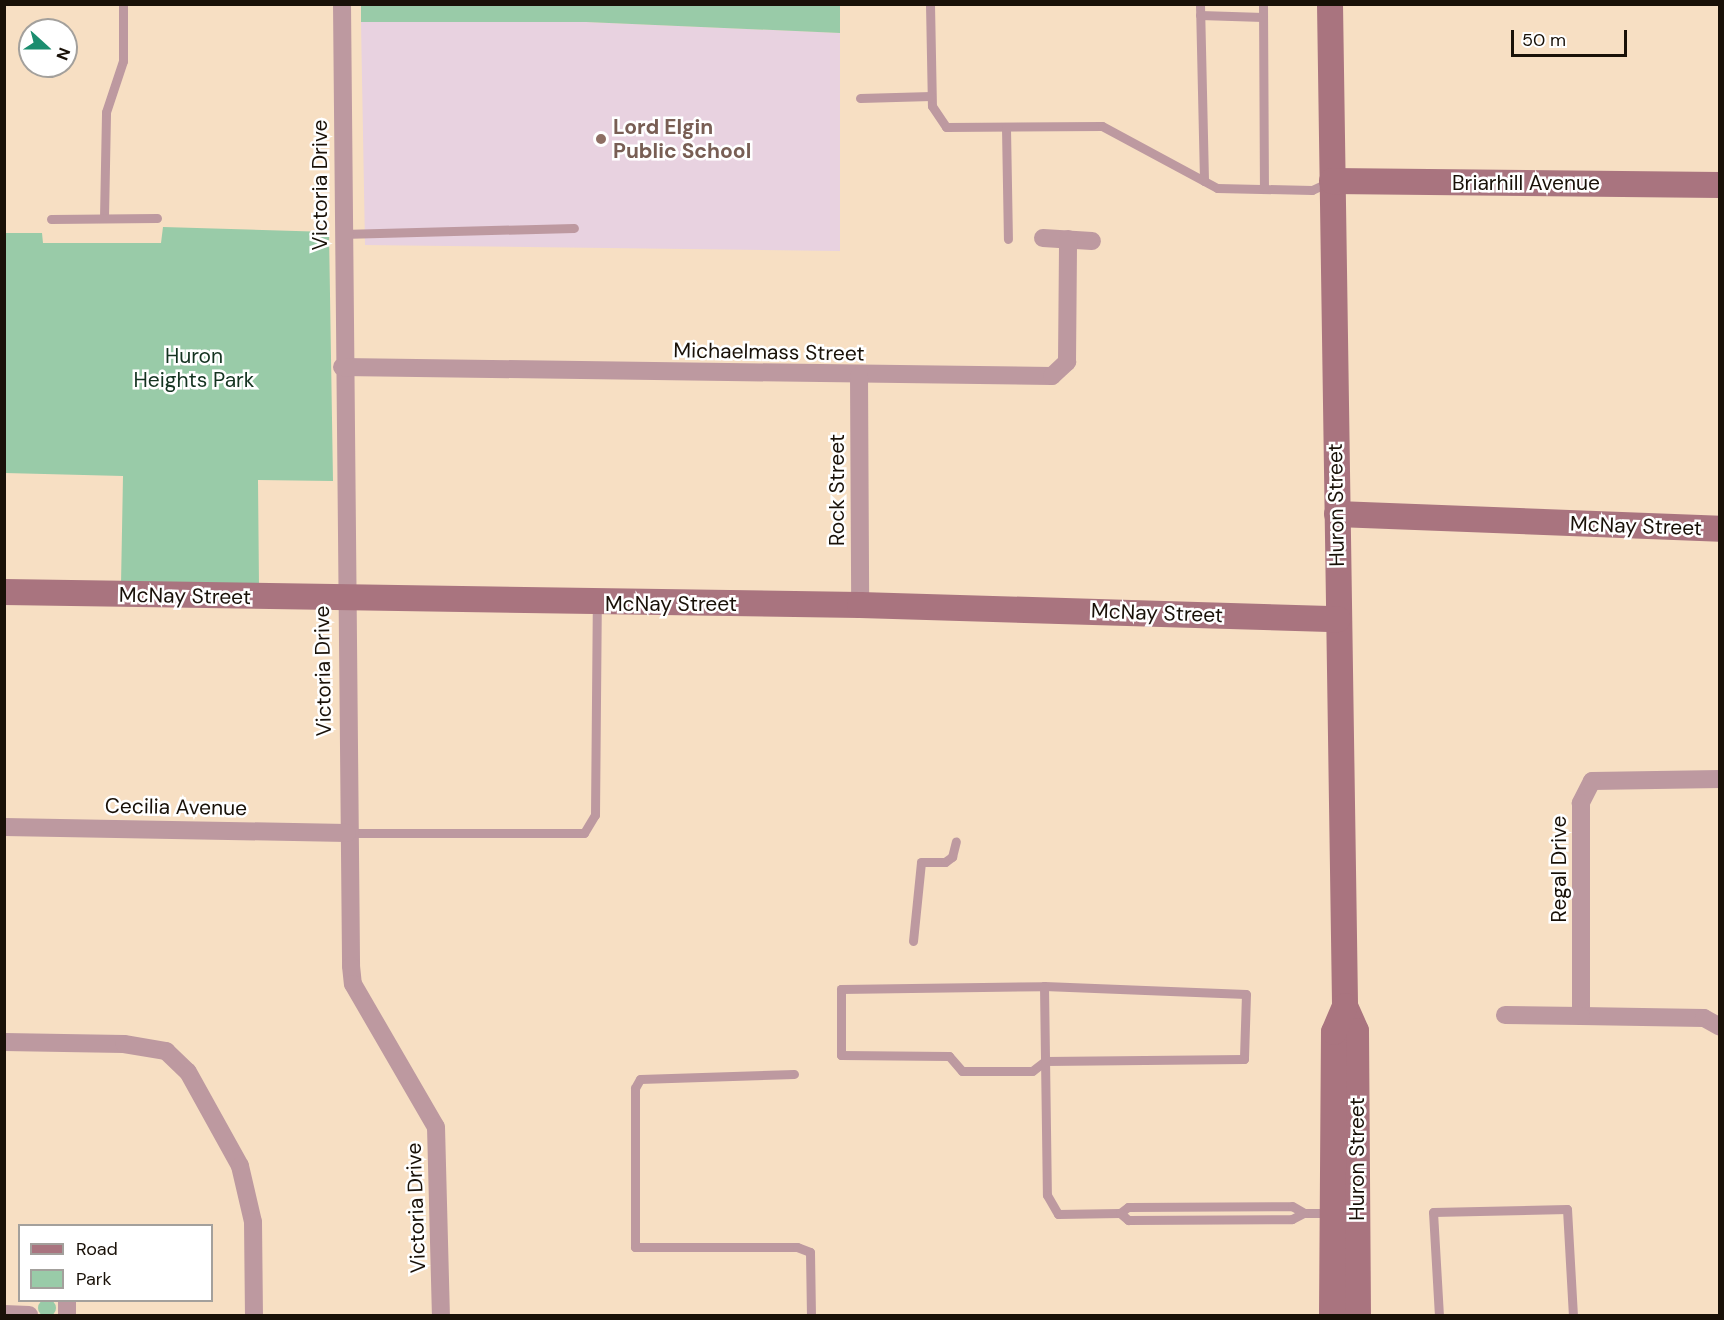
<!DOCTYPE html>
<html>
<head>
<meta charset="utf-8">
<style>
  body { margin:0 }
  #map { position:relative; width:1724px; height:1320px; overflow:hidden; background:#f7dfc3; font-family:"DM Sans",sans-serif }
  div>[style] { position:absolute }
  .education>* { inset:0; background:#e8d2e0 }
  .green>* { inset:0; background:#99cba8 }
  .round { border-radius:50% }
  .lane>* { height:9px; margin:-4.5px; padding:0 4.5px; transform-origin:4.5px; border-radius:4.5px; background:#bd99a0 }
  .street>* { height:18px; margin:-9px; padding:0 9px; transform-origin:9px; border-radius:9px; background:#bd99a0 }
  .secondary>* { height:26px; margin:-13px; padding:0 13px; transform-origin:13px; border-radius:13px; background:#a9747f }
  .dots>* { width:16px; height:16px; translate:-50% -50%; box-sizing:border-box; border:3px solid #fff; border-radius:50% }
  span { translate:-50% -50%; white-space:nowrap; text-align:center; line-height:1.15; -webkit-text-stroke:5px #fff; paint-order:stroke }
  .education-label { font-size:21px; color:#785e54; font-weight:700 }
  .left { translate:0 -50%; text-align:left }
  .street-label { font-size:21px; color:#191108 }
  .park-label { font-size:21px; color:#143320 }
  .frame { position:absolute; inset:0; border:6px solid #191108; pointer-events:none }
  .legend { position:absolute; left:18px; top:1224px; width:195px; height:78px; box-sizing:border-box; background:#fff; border:2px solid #a3a09c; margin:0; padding:8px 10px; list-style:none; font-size:18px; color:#191108 }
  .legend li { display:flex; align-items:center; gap:12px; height:30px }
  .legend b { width:30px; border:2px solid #a3a09c }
  .north { position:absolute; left:18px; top:18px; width:60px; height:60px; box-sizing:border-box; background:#fff; border:2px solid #a3a09c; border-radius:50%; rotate:111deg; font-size:16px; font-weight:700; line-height:24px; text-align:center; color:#191108 }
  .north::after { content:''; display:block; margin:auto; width:21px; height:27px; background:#1b8d6f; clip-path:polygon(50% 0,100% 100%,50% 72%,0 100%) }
  .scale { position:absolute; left:1511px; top:30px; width:116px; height:27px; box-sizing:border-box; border:3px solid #191108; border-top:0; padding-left:8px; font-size:18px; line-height:21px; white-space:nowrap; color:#191108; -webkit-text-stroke:4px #fff; paint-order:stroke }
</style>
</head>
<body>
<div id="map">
  <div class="education">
    <i style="clip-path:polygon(361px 22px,586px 22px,840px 33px,840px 251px,365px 245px)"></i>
  </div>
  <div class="green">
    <i style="clip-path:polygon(361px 4px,840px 5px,840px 33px,586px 22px,361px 22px)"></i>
    <i style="clip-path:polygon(163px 227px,329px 232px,333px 481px,258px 480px,259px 586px,121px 585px,123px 476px,5px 473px,5px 233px,42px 233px,43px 243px,161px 243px)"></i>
    <i class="round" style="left:38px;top:1299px;width:18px;height:18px"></i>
  </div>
  <div class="lane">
    <i style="left:930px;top:4px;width:102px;rotate:88.9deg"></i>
    <i style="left:932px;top:106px;width:25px;rotate:56deg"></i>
    <i style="left:946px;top:127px;width:156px;rotate:-0.4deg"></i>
    <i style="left:1102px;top:126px;width:131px;rotate:28.3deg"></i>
    <i style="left:1217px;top:188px;width:95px;rotate:1.2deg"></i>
    <i style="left:1312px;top:190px;width:19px;rotate:-25deg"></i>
    <i style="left:1200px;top:4px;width:177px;rotate:88.7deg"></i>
    <i style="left:1263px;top:4px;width:185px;rotate:89.7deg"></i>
    <i style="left:1200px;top:15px;width:63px;rotate:1.8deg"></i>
    <i style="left:860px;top:98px;width:71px;rotate:-1.6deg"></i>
    <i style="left:1006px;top:128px;width:111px;rotate:89deg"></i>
    <i style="left:104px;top:218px;width:106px;rotate:-88.9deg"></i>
    <i style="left:106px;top:112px;width:54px;rotate:-71.6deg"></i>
    <i style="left:123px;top:61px;width:57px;rotate:-90deg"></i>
    <i style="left:51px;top:219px;width:106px;rotate:-0.5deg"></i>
    <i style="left:342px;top:234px;width:232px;rotate:-1.5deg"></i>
    <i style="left:347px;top:833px;width:237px"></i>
    <i style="left:584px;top:833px;width:21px;rotate:-59deg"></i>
    <i style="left:595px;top:815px;width:211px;rotate:-89.5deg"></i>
    <i style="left:913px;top:941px;width:79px;rotate:-84.2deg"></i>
    <i style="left:921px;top:862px;width:24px"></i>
    <i style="left:945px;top:862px;width:9px;rotate:-36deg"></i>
    <i style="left:952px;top:857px;width:16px;rotate:-76deg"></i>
    <i style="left:1044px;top:986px;width:202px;rotate:2.3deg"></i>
    <i style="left:1246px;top:994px;width:65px;rotate:91.8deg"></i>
    <i style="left:1244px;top:1059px;width:199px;rotate:179.4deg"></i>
    <i style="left:1045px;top:1061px;width:16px;rotate:142deg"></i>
    <i style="left:1032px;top:1071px;width:70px;rotate:180deg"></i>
    <i style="left:962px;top:1071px;width:20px;rotate:-131deg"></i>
    <i style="left:949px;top:1056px;width:108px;rotate:-179.5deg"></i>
    <i style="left:841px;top:1055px;width:66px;rotate:-90deg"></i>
    <i style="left:841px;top:989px;width:203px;rotate:-0.8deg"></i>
    <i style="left:1044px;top:986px;width:209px;rotate:89.2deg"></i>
    <i style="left:1047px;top:1195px;width:22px;rotate:60deg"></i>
    <i style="left:1058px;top:1214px;width:62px;rotate:-0.9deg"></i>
    <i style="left:1120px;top:1213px;width:10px;rotate:-37deg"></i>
    <i style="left:1128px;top:1207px;width:164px;rotate:-0.3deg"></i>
    <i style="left:1292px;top:1206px;width:14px;rotate:30deg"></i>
    <i style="left:1304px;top:1213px;width:27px"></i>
    <i style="left:794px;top:1074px;width:154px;rotate:178.1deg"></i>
    <i style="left:640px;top:1079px;width:10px;rotate:119deg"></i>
    <i style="left:635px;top:1088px;width:159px;rotate:90deg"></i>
    <i style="left:635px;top:1247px;width:162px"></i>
    <i style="left:797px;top:1247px;width:14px;rotate:21deg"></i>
    <i style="left:810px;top:1252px;width:64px;rotate:89.1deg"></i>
    <i style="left:1120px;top:1213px;width:11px;rotate:41deg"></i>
    <i style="left:1128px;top:1220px;width:164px;rotate:-0.3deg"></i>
    <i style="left:1292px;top:1219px;width:13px;rotate:-27deg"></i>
    <i style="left:1439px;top:1316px;width:104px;rotate:-93.3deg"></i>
    <i style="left:1433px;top:1212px;width:134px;rotate:-1.3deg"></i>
    <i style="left:1567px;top:1209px;width:107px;rotate:86.8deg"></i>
  </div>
  <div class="street">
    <i style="left:342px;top:4px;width:962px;rotate:89.46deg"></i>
    <i style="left:351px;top:966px;width:18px;rotate:84deg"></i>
    <i style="left:353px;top:984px;width:165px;rotate:59.9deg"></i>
    <i style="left:436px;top:1127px;width:189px;rotate:88.5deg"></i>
    <i style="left:1043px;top:238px;width:49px;rotate:3.5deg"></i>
    <i style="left:342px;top:367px;width:710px;rotate:0.73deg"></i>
    <i style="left:1052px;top:376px;width:21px;rotate:-43deg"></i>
    <i style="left:1067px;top:362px;width:123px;rotate:-89.5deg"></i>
    <i style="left:859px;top:376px;width:229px;rotate:89.7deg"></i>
    <i style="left:1720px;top:779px;width:128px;rotate:179.1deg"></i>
    <i style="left:1592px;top:781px;width:25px;rotate:117deg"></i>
    <i style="left:1581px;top:803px;width:213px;rotate:90deg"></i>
    <i style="left:1581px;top:1016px;width:123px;rotate:0.9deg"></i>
    <i style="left:1704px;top:1018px;width:18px;rotate:29deg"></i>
    <i style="left:4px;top:827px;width:343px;rotate:1deg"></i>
    <i style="left:1505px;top:1015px;width:76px;rotate:0.8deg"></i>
    <i style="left:4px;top:1042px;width:120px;rotate:1deg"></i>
    <i style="left:124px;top:1044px;width:43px;rotate:9.5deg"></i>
    <i style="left:166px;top:1051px;width:30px;rotate:44deg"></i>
    <i style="left:188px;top:1072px;width:107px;rotate:61deg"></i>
    <i style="left:240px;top:1166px;width:57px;rotate:76.9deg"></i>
    <i style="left:253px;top:1222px;width:94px;rotate:89.4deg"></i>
    <i style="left:4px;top:1314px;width:25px;rotate:2deg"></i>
    <i style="left:67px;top:1316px;width:16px;rotate:-90deg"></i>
  </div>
  <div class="secondary">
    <i style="left:1330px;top:4px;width:1002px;rotate:89.14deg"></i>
    <i style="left:1345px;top:1006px;width:27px;rotate:66deg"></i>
    <i style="left:1356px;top:1031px;width:285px;rotate:89.6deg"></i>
    <i style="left:1332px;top:181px;width:388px;rotate:0.6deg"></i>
    <i style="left:1337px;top:514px;width:383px;rotate:2.2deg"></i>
    <i style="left:4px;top:592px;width:856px;rotate:0.87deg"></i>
    <i style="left:860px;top:605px;width:478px;rotate:1.7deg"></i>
    <i style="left:1332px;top:1316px;width:284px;rotate:-89.6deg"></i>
    <i style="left:1334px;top:1032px;width:28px;rotate:-67deg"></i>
  </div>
  <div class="dots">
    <i style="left:601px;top:139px;background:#8d6e63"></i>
  </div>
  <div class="education-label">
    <span class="left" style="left:613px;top:139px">Lord Elgin<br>Public School</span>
  </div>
  <div class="street-label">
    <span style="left:1526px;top:183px">Briarhill Avenue</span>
    <span style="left:320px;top:185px;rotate:-90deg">Victoria Drive</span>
    <span style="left:769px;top:352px;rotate:1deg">Michaelmass Street</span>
    <span style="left:837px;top:490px;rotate:-90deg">Rock Street</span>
    <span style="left:1336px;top:505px;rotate:-91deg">Huron Street</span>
    <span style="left:1636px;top:526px;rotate:2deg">McNay Street</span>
    <span style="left:185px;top:596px;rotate:1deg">McNay Street</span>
    <span style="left:671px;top:604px">McNay Street</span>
    <span style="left:1157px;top:613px;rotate:2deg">McNay Street</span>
    <span style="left:323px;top:671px;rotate:-91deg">Victoria Drive</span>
    <span style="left:176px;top:807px;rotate:1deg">Cecilia Avenue</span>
    <span style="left:1559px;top:869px;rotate:-90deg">Regal Drive</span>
    <span style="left:1357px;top:1159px;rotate:-90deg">Huron Street</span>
    <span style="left:416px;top:1208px;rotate:-92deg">Victoria Drive</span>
  </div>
  <div class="park-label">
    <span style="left:194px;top:368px">Huron<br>Heights Park</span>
  </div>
  <div class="frame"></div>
  <ul class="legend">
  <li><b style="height:8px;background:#a9747f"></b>Road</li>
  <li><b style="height:16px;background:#99cba8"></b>Park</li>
  </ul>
  <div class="north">N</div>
  <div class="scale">50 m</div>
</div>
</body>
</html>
